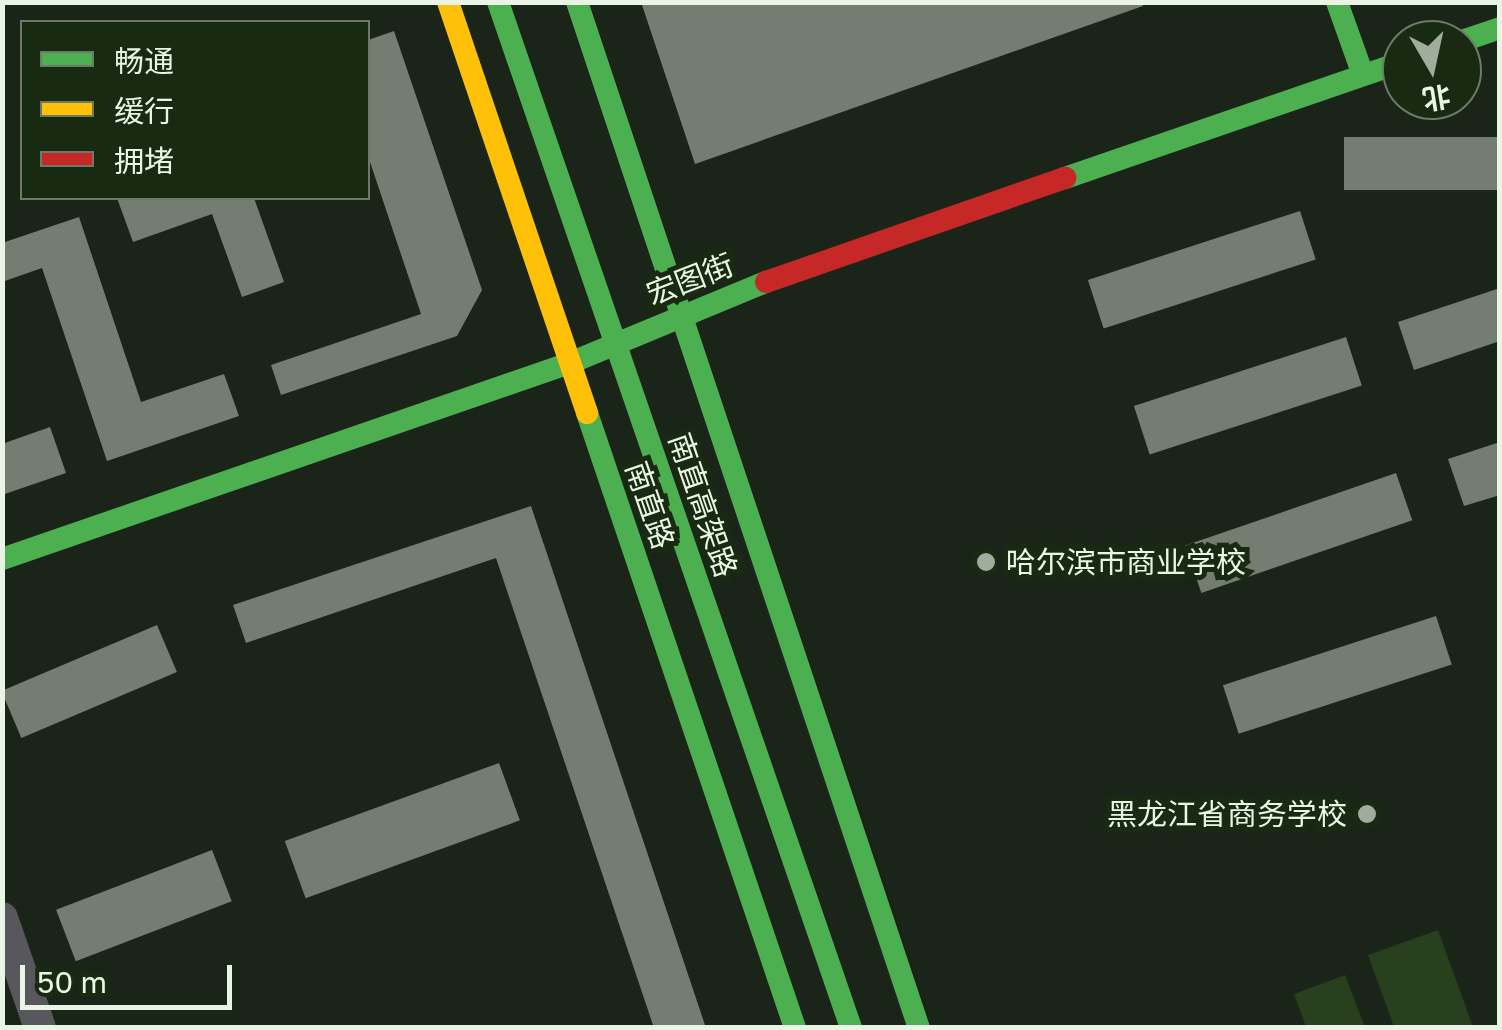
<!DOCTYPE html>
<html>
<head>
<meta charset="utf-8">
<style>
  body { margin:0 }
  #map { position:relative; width:1502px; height:1030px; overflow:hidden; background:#1b2418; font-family:"Golos Text","Noto Sans SC",sans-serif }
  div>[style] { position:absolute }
  .green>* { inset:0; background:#28401d }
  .building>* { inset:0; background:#757d72; transform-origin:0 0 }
  .street>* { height:32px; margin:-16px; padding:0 16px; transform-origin:16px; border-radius:16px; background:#58585c }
  .fast>* { height:22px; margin:-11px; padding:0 11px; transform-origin:11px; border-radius:11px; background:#4caf50 }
  .slow>* { height:22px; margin:-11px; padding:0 11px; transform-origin:11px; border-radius:11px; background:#ffc107 }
  .jam>* { height:22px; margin:-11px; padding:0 11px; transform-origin:11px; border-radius:11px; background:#c62828 }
  .fast-bridge>* { height:22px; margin:-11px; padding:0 11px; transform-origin:11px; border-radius:11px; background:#4caf50 }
  .dots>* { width:28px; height:28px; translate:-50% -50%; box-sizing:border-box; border:5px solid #192a12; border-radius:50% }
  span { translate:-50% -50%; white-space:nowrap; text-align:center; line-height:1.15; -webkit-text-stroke:10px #192a12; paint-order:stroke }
  .street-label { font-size:30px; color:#e9f5e5 }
  .poi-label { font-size:30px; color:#e9f5e5 }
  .left { translate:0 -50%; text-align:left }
  .right { translate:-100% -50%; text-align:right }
  .frame { position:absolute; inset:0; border:5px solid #e9f5e5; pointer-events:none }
  .legend { position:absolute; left:20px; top:20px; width:350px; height:180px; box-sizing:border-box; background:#192a12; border:2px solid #6c7b66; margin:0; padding:12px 18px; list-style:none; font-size:30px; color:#e9f5e5 }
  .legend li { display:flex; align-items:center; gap:20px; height:50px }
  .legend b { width:50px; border:2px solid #6c7b66 }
  .north { position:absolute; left:1382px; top:20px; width:100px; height:100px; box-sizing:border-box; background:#192a12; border:2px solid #6c7b66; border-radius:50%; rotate:171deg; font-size:28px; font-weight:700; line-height:40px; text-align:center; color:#e9f5e5 }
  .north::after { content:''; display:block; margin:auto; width:35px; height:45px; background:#a1ac9d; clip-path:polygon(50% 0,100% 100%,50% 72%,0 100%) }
  .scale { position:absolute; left:20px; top:965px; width:212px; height:45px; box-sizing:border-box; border:5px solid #e9f5e5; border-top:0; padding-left:12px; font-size:30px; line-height:35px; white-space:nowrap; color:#e9f5e5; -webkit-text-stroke:8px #192a12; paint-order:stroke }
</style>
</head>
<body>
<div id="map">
  <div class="green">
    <i style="clip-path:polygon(1438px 930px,1473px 1027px,1394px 1027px,1368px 955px)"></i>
    <i style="clip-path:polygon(1345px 975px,1365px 1027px,1306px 1027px,1294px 994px)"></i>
  </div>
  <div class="building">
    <i style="clip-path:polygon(641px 2px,1142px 2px,1143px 6px,695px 164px)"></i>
    <i style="clip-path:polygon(394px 31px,482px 290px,457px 336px,281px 395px,271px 365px,421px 314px,368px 156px,368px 40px)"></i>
    <i style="left:1500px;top:137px;width:53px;height:156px;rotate:90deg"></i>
    <i style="clip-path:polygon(117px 198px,254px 198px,284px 282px,242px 297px,212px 214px,133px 242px)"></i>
    <i style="left:1300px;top:211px;width:51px;height:223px;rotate:72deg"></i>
    <i style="clip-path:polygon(79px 217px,141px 402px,224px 374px,239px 416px,107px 461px,42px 268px,2px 282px,2px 243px)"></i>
    <i style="clip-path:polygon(1500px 288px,1500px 341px,1414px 370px,1398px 322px)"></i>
    <i style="left:1346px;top:337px;width:51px;height:223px;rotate:72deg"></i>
    <i style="clip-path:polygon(50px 427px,66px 473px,2px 495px,2px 444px)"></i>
    <i style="clip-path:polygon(1500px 442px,1500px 495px,1464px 506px,1448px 459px)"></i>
    <i style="left:1396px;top:473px;width:50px;height:223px;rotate:71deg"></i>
    <i style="clip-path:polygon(531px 506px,706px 1028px,654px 1028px,496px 558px,246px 643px,233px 605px)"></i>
    <i style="left:1436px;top:616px;width:51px;height:224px;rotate:72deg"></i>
    <i style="left:157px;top:625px;width:51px;height:169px;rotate:67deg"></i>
    <i style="left:499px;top:763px;width:61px;height:228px;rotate:70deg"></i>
    <i style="left:212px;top:850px;width:55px;height:167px;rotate:69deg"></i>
  </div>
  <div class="street">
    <i style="left:2px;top:918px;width:116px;rotate:70.9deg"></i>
  </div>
  <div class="fast">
    <i style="left:577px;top:2px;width:1081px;rotate:71.57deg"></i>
    <i style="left:1337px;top:2px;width:77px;rotate:70.4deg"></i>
    <i style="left:1462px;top:41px;width:40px;rotate:-18.9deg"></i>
    <i style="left:1065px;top:178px;width:356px;rotate:-19deg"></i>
    <i style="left:587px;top:413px;width:649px;rotate:71.31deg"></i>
    <i style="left:2px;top:559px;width:601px;rotate:-19.04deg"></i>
    <i style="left:570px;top:363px;width:212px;rotate:-22.5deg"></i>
  </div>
  <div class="slow">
    <i style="left:448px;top:2px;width:434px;rotate:71.3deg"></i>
  </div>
  <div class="jam">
    <i style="left:766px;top:282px;width:317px;rotate:-19.2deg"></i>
  </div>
  <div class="fast-bridge">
    <i style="left:498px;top:2px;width:1085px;rotate:71.01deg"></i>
  </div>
  <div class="dots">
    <i style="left:986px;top:562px;background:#a1ac9d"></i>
    <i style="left:1367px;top:814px;background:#a1ac9d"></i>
  </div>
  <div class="street-label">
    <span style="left:690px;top:279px;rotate:-21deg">宏图街</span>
    <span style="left:650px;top:505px;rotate:71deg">南直路</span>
    <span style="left:703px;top:505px;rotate:71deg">南直高架路</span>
  </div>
  <div class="poi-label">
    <span class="left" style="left:1006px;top:562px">哈尔滨市商业学校</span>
    <span class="right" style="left:1347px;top:814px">黑龙江省商务学校</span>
  </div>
  <div class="frame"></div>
  <ul class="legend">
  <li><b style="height:12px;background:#4caf50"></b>畅通</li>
  <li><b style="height:12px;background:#ffc107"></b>缓行</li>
  <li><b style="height:12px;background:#c62828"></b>拥堵</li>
  </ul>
  <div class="north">北</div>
  <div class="scale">50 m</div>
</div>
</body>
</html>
